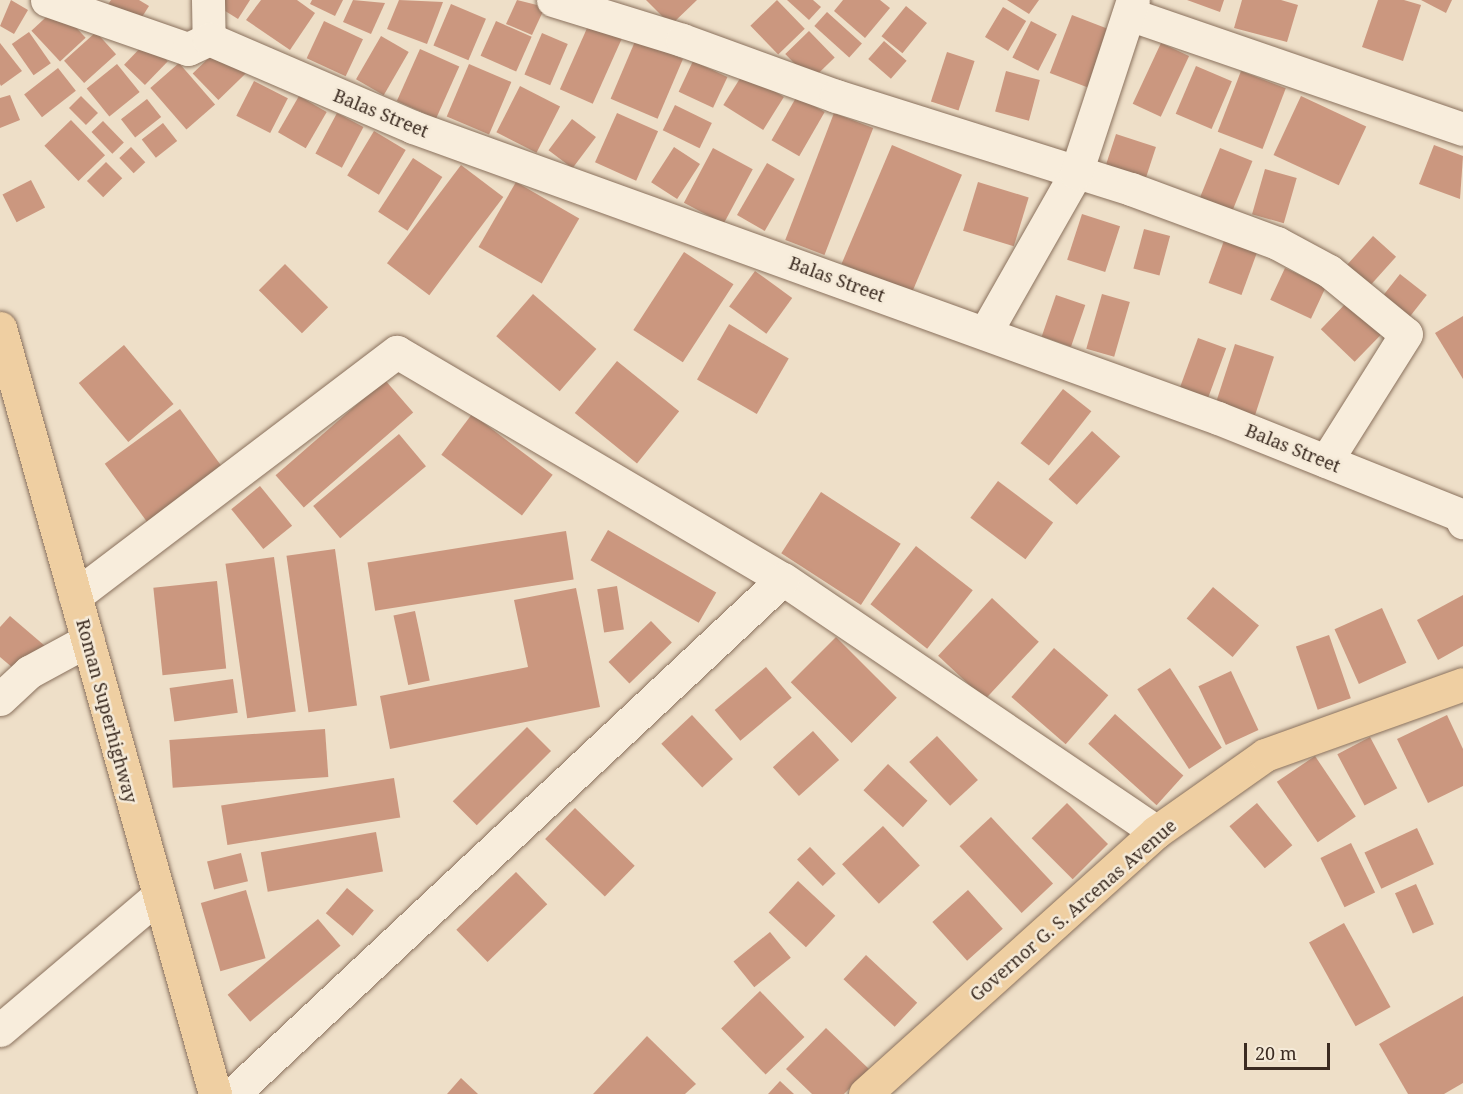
<!DOCTYPE html>
<html>
<head>
<meta charset="utf-8">
<style>
  body { margin:0 }
  #map { position:relative; width:1463px; height:1094px; overflow:hidden; background:#eedfc8; font-family:"Noto Serif",serif }
  div>[style] { position:absolute }
  .building>* { inset:0; background:#cb977f; transform-origin:0 0 }
  .roads { filter:drop-shadow(0 0 2px #8a715d) drop-shadow(0 0 2px #8a715d) }
  .minor>* { height:33px; margin:-16.5px; padding:0 16.5px; transform-origin:16.5px; border-radius:16.5px; background:#f8eddc }
  .major>* { height:33px; margin:-16.5px; padding:0 16.5px; transform-origin:16.5px; border-radius:16.5px; background:#efcfa2 }
  span { translate:-50% -50%; white-space:nowrap; text-align:center; line-height:1.15; -webkit-text-stroke:5px #f5ead8; paint-order:stroke }
  .street-label { font-size:18px; color:#3b2b21 }
  .scale { position:absolute; left:1244px; top:1043px; width:86px; height:27px; box-sizing:border-box; border:3px solid #3b2b21; border-top:0; padding-left:8px; font-size:18px; line-height:21px; white-space:nowrap; color:#3b2b21; -webkit-text-stroke:4px #f5ead8; paint-order:stroke }
</style>
</head>
<body>
<div id="map">
  <div class="building">
    <i style="clip-path:polygon(11px 0,28px 10px,14px 34px,0 26px)"></i>
    <i style="clip-path:polygon(111px 0,139px 0,149px 6px,135px 28px,105px 9px)"></i>
    <i style="clip-path:polygon(217px 0,250px 0,238px 19px,214px 4px)"></i>
    <i style="clip-path:polygon(261px 0,297px 0,315px 13px,290px 50px,246px 20px)"></i>
    <i style="clip-path:polygon(312px 0,343px 0,335px 16px,310px 4px)"></i>
    <i style="clip-path:polygon(353px 0,385px 3px,371px 34px,343px 22px)"></i>
    <i style="clip-path:polygon(399px 0,443px 2px,427px 44px,387px 29px)"></i>
    <i style="clip-path:polygon(517px 0,545px 7px,532px 35px,506px 24px)"></i>
    <i style="clip-path:polygon(646px 0,697px 0,671px 25px)"></i>
    <i style="left:777px;top:0;width:40px;height:37px;rotate:46deg"></i>
    <i style="clip-path:polygon(787px 0,813px 0,821px 7px,809px 20px)"></i>
    <i style="clip-path:polygon(843px 0,880px 0,890px 8px,865px 38px,834px 11px)"></i>
    <i style="clip-path:polygon(1007px 0,1039px 0,1029px 14px)"></i>
    <i style="clip-path:polygon(1187px 0,1224px 0,1220px 12px)"></i>
    <i style="clip-path:polygon(1242px 0,1281px 0,1298px 5px,1287px 42px,1234px 28px)"></i>
    <i style="clip-path:polygon(1378px 0,1404px 0,1421px 5px,1403px 61px,1362px 47px)"></i>
    <i style="clip-path:polygon(1421px 0,1452px 0,1446px 13px)"></i>
    <i style="left:451px;top:4px;width:38px;height:45px;rotate:23deg"></i>
    <i style="left:906px;top:6px;width:27px;height:39px;rotate:39deg"></i>
    <i style="left:57px;top:7px;width:42px;height:35px;rotate:47deg"></i>
    <i style="left:1003px;top:7px;width:27px;height:35px;rotate:31deg"></i>
    <i style="left:827px;top:12px;width:47px;height:19px;rotate:42deg"></i>
    <i style="left:1072px;top:15px;width:43px;height:62px;rotate:21deg"></i>
    <i style="left:592px;top:17px;width:36px;height:79px;rotate:24deg"></i>
    <i style="left:324px;top:21px;width:43px;height:41px;rotate:25deg"></i>
    <i style="left:496px;top:21px;width:39px;height:38px;rotate:24deg"></i>
    <i style="left:1031px;top:21px;width:29px;height:41px;rotate:27deg"></i>
    <i style="left:809px;top:31px;width:37px;height:33px;rotate:46deg"></i>
    <i style="left:29px;top:32px;width:38px;height:21px;rotate:55deg"></i>
    <i style="left:96px;top:32px;width:30px;height:43px;rotate:48deg"></i>
    <i style="left:542px;top:33px;width:28px;height:45px;rotate:23deg"></i>
    <i style="left:381px;top:36px;width:32px;height:50px;rotate:30deg"></i>
    <i style="left:636px;top:39px;width:51px;height:65px;rotate:23deg"></i>
    <i style="left:147px;top:41px;width:29px;height:33px;rotate:44deg"></i>
    <i style="left:884px;top:41px;width:30px;height:24px;rotate:41deg"></i>
    <i style="clip-path:polygon(0 43px,22px 71px,1px 86px,0 84px)"></i>
    <i style="left:1161px;top:43px;width:31px;height:67px;rotate:25deg"></i>
    <i style="left:220px;top:47px;width:37px;height:38px;rotate:46deg"></i>
    <i style="left:420px;top:49px;width:43px;height:57px;rotate:24deg"></i>
    <i style="left:947px;top:52px;width:29px;height:52px;rotate:18deg"></i>
    <i style="left:693px;top:61px;width:38px;height:34px;rotate:25deg"></i>
    <i style="left:179px;top:63px;width:55px;height:38px;rotate:49deg"></i>
    <i style="left:117px;top:64px;width:36px;height:39px;rotate:51deg"></i>
    <i style="left:469px;top:64px;width:46px;height:57px;rotate:23deg"></i>
    <i style="left:1196px;top:66px;width:39px;height:52px;rotate:23deg"></i>
    <i style="left:58px;top:68px;width:29px;height:43px;rotate:52deg"></i>
    <i style="left:1006px;top:71px;width:35px;height:42px;rotate:15deg"></i>
    <i style="left:1241px;top:71px;width:48px;height:65px;rotate:21deg"></i>
    <i style="left:744px;top:72px;width:47px;height:39px;rotate:32deg"></i>
    <i style="left:254px;top:81px;width:38px;height:39px;rotate:27deg"></i>
    <i style="left:520px;top:86px;width:45px;height:52px;rotate:27deg"></i>
    <i style="clip-path:polygon(10px 95px,20px 120px,0 128px,0 98px)"></i>
    <i style="left:81px;top:96px;width:24px;height:17px;rotate:45deg"></i>
    <i style="left:299px;top:96px;width:32px;height:42px;rotate:30deg"></i>
    <i style="left:797px;top:96px;width:32px;height:51px;rotate:30deg"></i>
    <i style="left:1301px;top:96px;width:72px;height:65px;rotate:25deg"></i>
    <i style="left:147px;top:99px;width:23px;height:33px;rotate:52deg"></i>
    <i style="left:675px;top:105px;width:41px;height:28px;rotate:26deg"></i>
    <i style="left:337px;top:113px;width:30px;height:46px;rotate:28deg"></i>
    <i style="left:617px;top:113px;width:45px;height:54px;rotate:24deg"></i>
    <i style="left:834px;top:113px;width:42px;height:136px;rotate:21deg"></i>
    <i style="left:572px;top:119px;width:30px;height:39px;rotate:37deg"></i>
    <i style="left:71px;top:120px;width:49px;height:37px;rotate:46deg"></i>
    <i style="left:103px;top:121px;width:30px;height:16px;rotate:46deg"></i>
    <i style="left:163px;top:123px;width:23px;height:27px;rotate:52deg"></i>
    <i style="left:374px;top:131px;width:37px;height:52px;rotate:31deg"></i>
    <i style="left:1116px;top:134px;width:42px;height:35px;rotate:18deg"></i>
    <i style="left:892px;top:145px;width:76px;height:129px;rotate:23deg"></i>
    <i style="clip-path:polygon(1434px 145px,1463px 156px,1460px 199px,1419px 184px)"></i>
    <i style="left:131px;top:147px;width:21px;height:16px;rotate:47deg"></i>
    <i style="left:674px;top:147px;width:31px;height:42px;rotate:33deg"></i>
    <i style="left:713px;top:148px;width:45px;height:62px;rotate:28deg"></i>
    <i style="left:1220px;top:148px;width:35px;height:58px;rotate:22deg"></i>
    <i style="left:413px;top:158px;width:35px;height:64px;rotate:33deg"></i>
    <i style="left:106px;top:162px;width:23px;height:27px;rotate:45deg"></i>
    <i style="left:767px;top:163px;width:32px;height:60px;rotate:30deg"></i>
    <i style="left:461px;top:165px;width:53px;height:123px;rotate:37deg"></i>
    <i style="left:1265px;top:169px;width:33px;height:47px;rotate:16deg"></i>
    <i style="left:31px;top:180px;width:31px;height:32px;rotate:63deg"></i>
    <i style="left:516px;top:182px;width:73px;height:75px;rotate:30deg"></i>
    <i style="left:978px;top:182px;width:53px;height:51px;rotate:17deg"></i>
    <i style="left:1082px;top:214px;width:40px;height:48px;rotate:18deg"></i>
    <i style="left:1144px;top:229px;width:27px;height:41px;rotate:15deg"></i>
    <i style="left:1373px;top:236px;width:31px;height:42px;rotate:42deg"></i>
    <i style="left:1225px;top:238px;width:35px;height:48px;rotate:20deg"></i>
    <i style="left:684px;top:252px;width:59px;height:93px;rotate:33deg"></i>
    <i style="left:285px;top:264px;width:61px;height:37px;rotate:45deg"></i>
    <i style="left:1285px;top:268px;width:45px;height:35px;rotate:25deg"></i>
    <i style="left:755px;top:271px;width:46px;height:44px;rotate:36deg"></i>
    <i style="left:1400px;top:274px;width:34px;height:28px;rotate:38deg"></i>
    <i style="left:533px;top:294px;width:84px;height:56px;rotate:41deg"></i>
    <i style="left:1102px;top:294px;width:29px;height:57px;rotate:16deg"></i>
    <i style="left:1056px;top:295px;width:31px;height:44px;rotate:19deg"></i>
    <i style="left:1350px;top:299px;width:47px;height:42px;rotate:44deg"></i>
    <i style="clip-path:polygon(1463px 316px,1463px 379px,1435px 333px)"></i>
    <i style="left:729px;top:324px;width:69px;height:64px;rotate:30deg"></i>
    <i style="left:1198px;top:338px;width:30px;height:53px;rotate:20deg"></i>
    <i style="left:1235px;top:344px;width:41px;height:62px;rotate:18deg"></i>
    <i style="left:124px;top:345px;width:77px;height:59px;rotate:50deg"></i>
    <i style="left:617px;top:361px;width:80px;height:67px;rotate:39deg"></i>
    <i style="left:385px;top:380px;width:43px;height:145px;rotate:49deg"></i>
    <i style="left:1063px;top:389px;width:36px;height:69px;rotate:38deg"></i>
    <i style="left:180px;top:409px;width:76px;height:93px;rotate:54deg"></i>
    <i style="left:472px;top:414px;width:101px;height:51px;rotate:37deg"></i>
    <i style="left:1092px;top:431px;width:38px;height:65px;rotate:42deg"></i>
    <i style="left:399px;top:434px;width:42px;height:112px;rotate:50deg"></i>
    <i style="left:998px;top:481px;width:69px;height:46px;rotate:37deg"></i>
    <i style="left:260px;top:486px;width:51px;height:37px;rotate:51deg"></i>
    <i style="left:821px;top:492px;width:95px;height:73px;rotate:33deg"></i>
    <i style="left:608px;top:530px;width:125px;height:35px;rotate:30deg"></i>
    <i style="left:566px;top:531px;width:49px;height:201px;rotate:81deg"></i>
    <i style="left:916px;top:546px;width:72px;height:74px;rotate:38deg"></i>
    <i style="left:335px;top:549px;width:158px;height:49px;rotate:82deg"></i>
    <i style="left:274px;top:557px;width:156px;height:49px;rotate:82deg"></i>
    <i style="left:217px;top:581px;width:88px;height:64px;rotate:84deg"></i>
    <i style="left:617px;top:586px;width:44px;height:20px;rotate:81deg"></i>
    <i style="left:1213px;top:587px;width:60px;height:41px;rotate:40deg"></i>
    <i style="clip-path:polygon(576px 588px,600px 707px,390px 749px,380px 696px,528px 667px,514px 600px)"></i>
    <i style="clip-path:polygon(1463px 595px,1463px 646px,1438px 660px,1417px 620px)"></i>
    <i style="left:992px;top:598px;width:64px;height:79px;rotate:43deg"></i>
    <i style="left:1382px;top:608px;width:60px;height:52px;rotate:66deg"></i>
    <i style="left:415px;top:611px;width:71px;height:22px;rotate:78deg"></i>
    <i style="clip-path:polygon(10px 616px,45px 646px,20px 674px,0 657px,0 627px)"></i>
    <i style="left:651px;top:621px;width:30px;height:59px;rotate:46deg"></i>
    <i style="left:1329px;top:635px;width:67px;height:35px;rotate:71deg"></i>
    <i style="left:836px;top:637px;width:86px;height:64px;rotate:45deg"></i>
    <i style="left:1054px;top:648px;width:72px;height:65px;rotate:41deg"></i>
    <i style="left:766px;top:667px;width:40px;height:67px;rotate:50deg"></i>
    <i style="left:1170px;top:668px;width:95px;height:39px;rotate:57deg"></i>
    <i style="left:1231px;top:671px;width:65px;height:36px;rotate:65deg"></i>
    <i style="left:233px;top:679px;width:34px;height:64px;rotate:82deg"></i>
    <i style="left:1115px;top:714px;width:92px;height:40px;rotate:42deg"></i>
    <i style="left:692px;top:715px;width:60px;height:42px;rotate:47deg"></i>
    <i style="clip-path:polygon(1447px 715px,1463px 749px,1463px 786px,1428px 803px,1397px 739px)"></i>
    <i style="left:527px;top:727px;width:34px;height:105px;rotate:45deg"></i>
    <i style="left:325px;top:729px;width:48px;height:156px;rotate:86deg"></i>
    <i style="left:813px;top:731px;width:39px;height:54px;rotate:48deg"></i>
    <i style="left:937px;top:736px;width:60px;height:38px;rotate:47deg"></i>
    <i style="left:1370px;top:737px;width:58px;height:37px;rotate:62deg"></i>
    <i style="left:1315px;top:756px;width:73px;height:46px;rotate:56deg"></i>
    <i style="left:888px;top:764px;width:54px;height:36px;rotate:43deg"></i>
    <i style="left:394px;top:778px;width:40px;height:175px;rotate:81deg"></i>
    <i style="left:1067px;top:803px;width:58px;height:50px;rotate:45deg"></i>
    <i style="left:1257px;top:803px;width:55px;height:36px;rotate:50deg"></i>
    <i style="left:575px;top:808px;width:83px;height:43px;rotate:44deg"></i>
    <i style="left:991px;top:817px;width:91px;height:43px;rotate:47deg"></i>
    <i style="left:883px;top:826px;width:54px;height:56px;rotate:47deg"></i>
    <i style="left:1417px;top:828px;width:40px;height:58px;rotate:65deg"></i>
    <i style="left:376px;top:832px;width:40px;height:117px;rotate:80deg"></i>
    <i style="left:1351px;top:843px;width:55px;height:34px;rotate:64deg"></i>
    <i style="left:810px;top:847px;width:37px;height:18px;rotate:46deg"></i>
    <i style="left:241px;top:853px;width:29px;height:35px;rotate:76deg"></i>
    <i style="left:516px;top:872px;width:45px;height:83px;rotate:46deg"></i>
    <i style="left:798px;top:881px;width:51px;height:43px;rotate:43deg"></i>
    <i style="left:1416px;top:884px;width:44px;height:23px;rotate:66deg"></i>
    <i style="left:347px;top:888px;width:35px;height:33px;rotate:40deg"></i>
    <i style="left:246px;top:890px;width:71px;height:47px;rotate:74deg"></i>
    <i style="left:968px;top:890px;width:52px;height:48px;rotate:48deg"></i>
    <i style="left:318px;top:919px;width:35px;height:118px;rotate:50deg"></i>
    <i style="left:1344px;top:923px;width:96px;height:40px;rotate:61deg"></i>
    <i style="left:770px;top:932px;width:33px;height:47px;rotate:51deg"></i>
    <i style="left:866px;top:955px;width:70px;height:33px;rotate:43deg"></i>
    <i style="left:760px;top:991px;width:64px;height:54px;rotate:46deg"></i>
    <i style="clip-path:polygon(1463px 996px,1463px 1083px,1444px 1094px,1408px 1094px,1379px 1044px)"></i>
    <i style="clip-path:polygon(826px 1028px,869px 1069px,844px 1094px,812px 1094px,786px 1069px)"></i>
    <i style="clip-path:polygon(647px 1036px,696px 1084px,685px 1094px,593px 1094px)"></i>
    <i style="clip-path:polygon(461px 1078px,478px 1094px,447px 1094px)"></i>
    <i style="clip-path:polygon(780px 1081px,794px 1094px,768px 1094px)"></i>
  </div>
  <div class="roads">
    <div class="minor">
      <i style="left:47px;top:0;width:149px;rotate:19.2deg"></i>
      <i style="left:188px;top:49px;width:23px;rotate:-25deg"></i>
      <i style="left:208px;top:0;width:39px;rotate:89deg"></i>
      <i style="left:553px;top:0;width:135px;rotate:17.2deg"></i>
      <i style="left:682px;top:40px;width:164px;rotate:20deg"></i>
      <i style="left:836px;top:96px;width:309px;rotate:17.5deg"></i>
      <i style="left:1131px;top:189px;width:156px;rotate:20.3deg"></i>
      <i style="left:1277px;top:243px;width:59px;rotate:28.3deg"></i>
      <i style="left:1329px;top:271px;width:99px;rotate:39.3deg"></i>
      <i style="left:1406px;top:334px;width:150px;rotate:122.2deg"></i>
      <i style="left:1129px;top:14px;width:353px;rotate:19deg"></i>
      <i style="left:209px;top:39px;width:222px;rotate:23.3deg"></i>
      <i style="left:413px;top:127px;width:856px;rotate:19.87deg"></i>
      <i style="left:1218px;top:418px;width:261px;rotate:21.8deg"></i>
      <i style="left:1460px;top:515px;width:8px;rotate:67deg"></i>
      <i style="left:985px;top:333px;width:184px;rotate:-60.4deg"></i>
      <i style="left:1076px;top:173px;width:182px;rotate:-71.8deg"></i>
      <i style="left:75px;top:596px;width:404px;rotate:-37.2deg"></i>
      <i style="left:397px;top:352px;width:448px;rotate:30.5deg"></i>
      <i style="left:783px;top:579px;width:451px;rotate:34.1deg"></i>
      <i style="left:0;top:699px;width:40px;rotate:-43deg"></i>
      <i style="left:29px;top:672px;width:67px;rotate:-28.5deg"></i>
      <i style="left:0;top:1030px;width:206px;rotate:-40.3deg"></i>
      <i style="left:233px;top:1094px;width:753px;rotate:-43.12deg"></i>
    </div>
    <div class="major">
      <i style="left:0;top:328px;width:796px;rotate:74.32deg"></i>
      <i style="left:865px;top:1094px;width:392px;rotate:-42deg"></i>
      <i style="left:1156px;top:832px;width:133px;rotate:-35.2deg"></i>
      <i style="left:1265px;top:755px;width:210px;rotate:-19.7deg"></i>
    </div>
  </div>
  <div class="street-label">
    <span style="left:381px;top:113px;rotate:22deg">Balas Street</span>
    <span style="left:837px;top:279px;rotate:20deg">Balas Street</span>
    <span style="left:1293px;top:448px;rotate:22deg">Balas Street</span>
    <span style="left:107px;top:711px;rotate:75deg">Roman Superhighway</span>
    <span style="left:1073px;top:910px;rotate:-41deg">Governor G. S. Arcenas Avenue</span>
  </div>
  <div class="scale">20 m</div>
</div>
</body>
</html>
